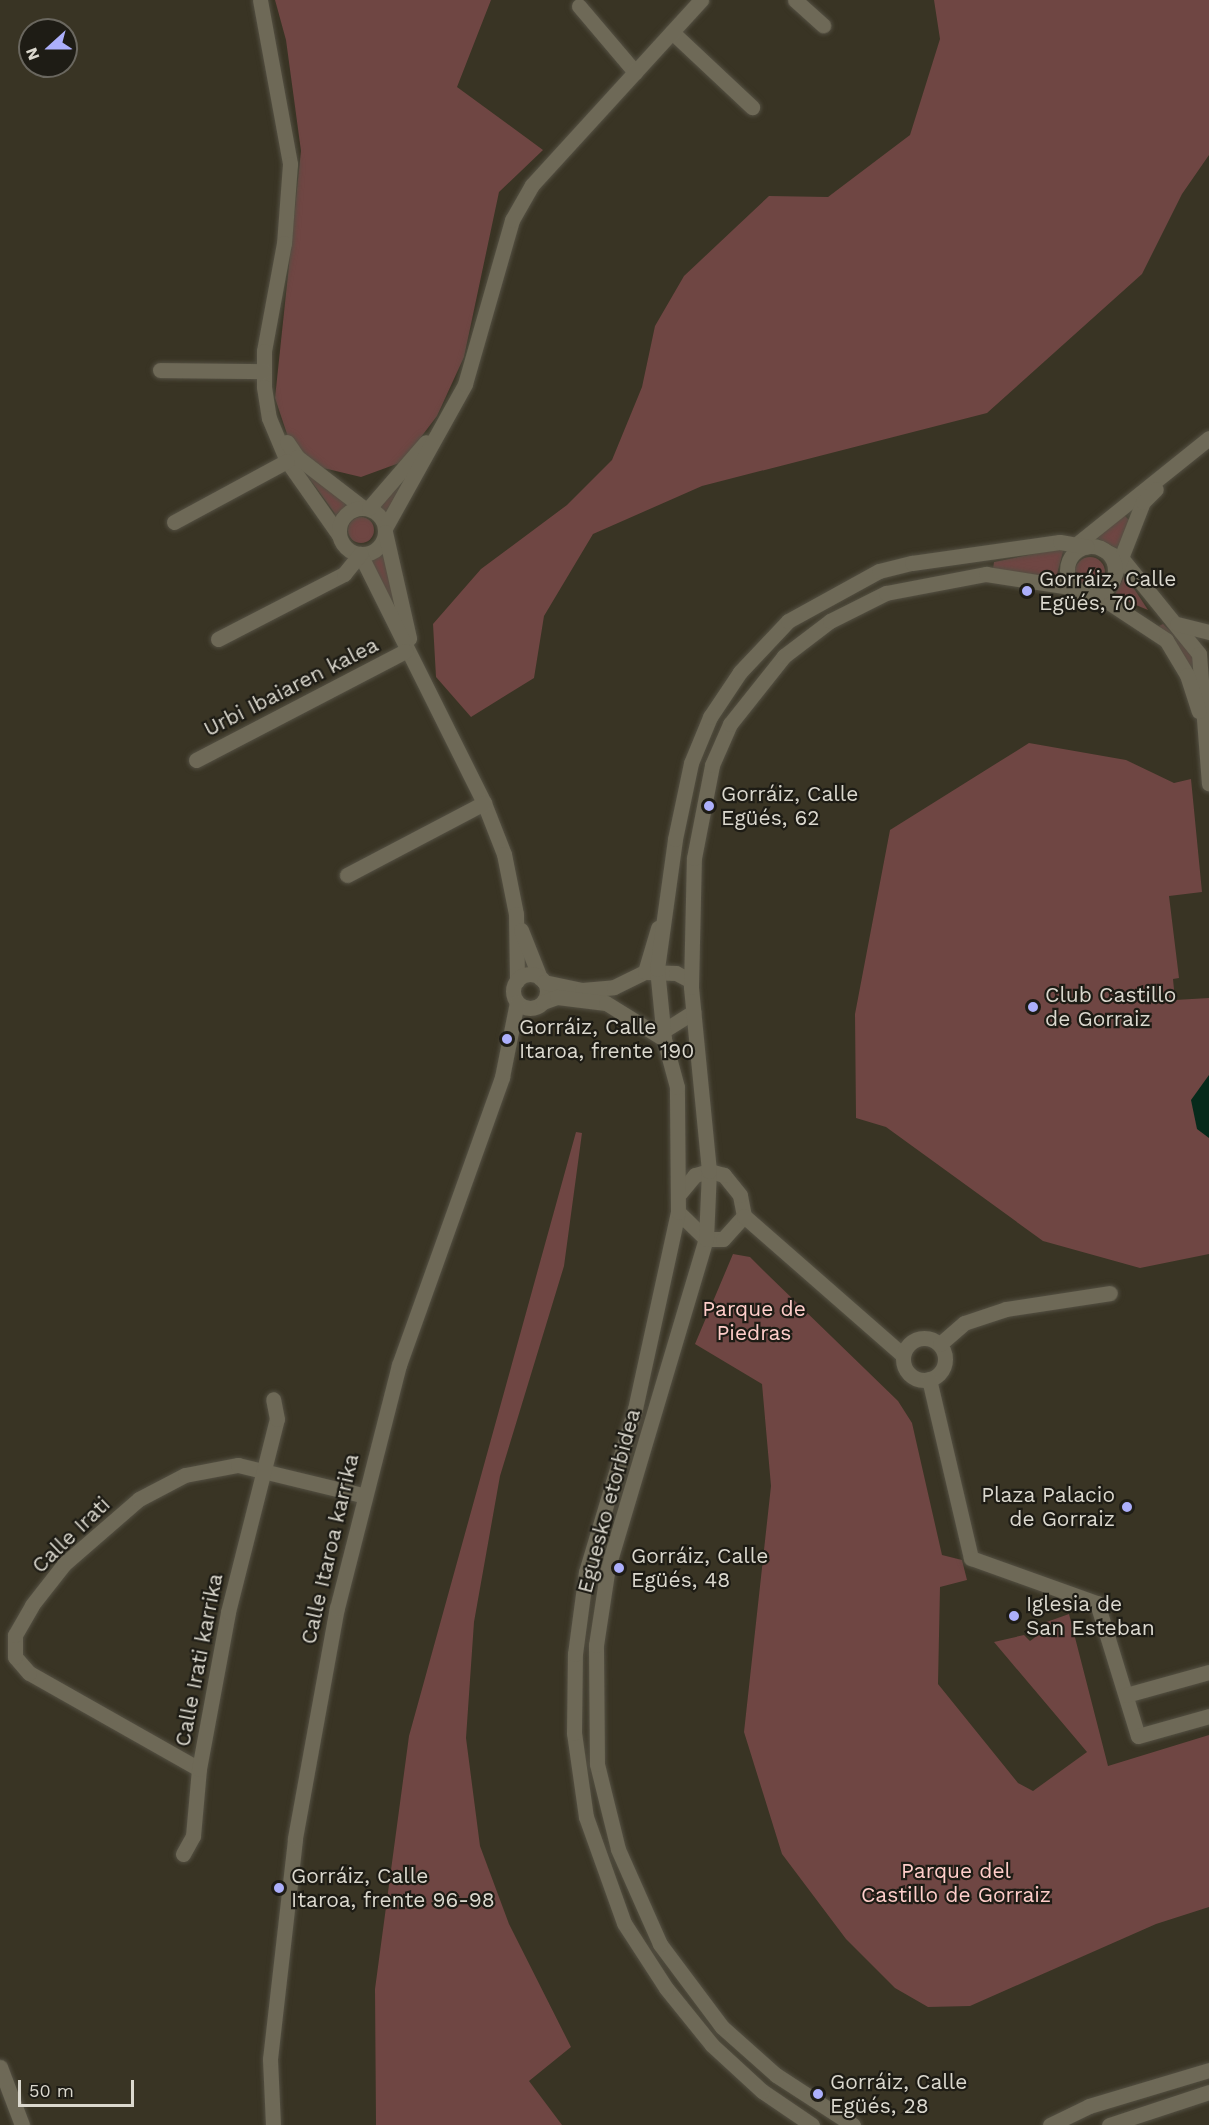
<!DOCTYPE html>
<html>
<head>
<meta charset="utf-8">
<style>
  body { margin:0 }
  #map { position:relative; width:1209px; height:2125px; overflow:hidden; background:#393424; font-family:"Work Sans",sans-serif }
  div>[style] { position:absolute }
  .green>* { inset:0; background:#6f4643 }
  .round { border-radius:50% }
  .water>* { inset:0; background:#062a1b }
  .roads { filter:drop-shadow(0 0 2px #545043) drop-shadow(0 0 2px #545043) }
  .street>* { height:15px; margin:-7.5px; padding:0 7.5px; transform-origin:7.5px; border-radius:7.5px; background:#6e6957 }
  .street>.ring { margin:-7.5px; padding:0; box-sizing:content-box; background:none; border:15px solid #6e6957; border-radius:50% }
  .secondary>* { height:15px; margin:-7.5px; padding:0 7.5px; transform-origin:7.5px; border-radius:7.5px; background:#6e6957 }
  .secondary>.ring { margin:-7.5px; padding:0; box-sizing:content-box; background:none; border:15px solid #6e6957; border-radius:50% }
  .dots>* { width:16px; height:16px; translate:-50% -50%; box-sizing:border-box; border:3px solid #1e1c15; border-radius:50% }
  span { translate:-50% -50%; white-space:nowrap; text-align:center; line-height:1.15; -webkit-text-stroke:4.5px #1e1c15; paint-order:stroke }
  .poi-label { font-size:21px; color:#dbd8ce }
  .left { translate:0 -50%; text-align:left }
  .right { translate:-100% -50%; text-align:right }
  .street-label { font-size:21px; color:#dbd8ce }
  .park-label { font-size:21px; color:#ffceca }
  .north { position:absolute; left:18px; top:18px; width:60px; height:60px; box-sizing:border-box; background:#1e1c15; border:2px solid #6a675f; border-radius:50%; rotate:249deg; font-size:16px; font-weight:700; line-height:24px; text-align:center; color:#dbd8ce }
  .north::after { content:''; display:block; margin:auto; width:21px; height:27px; background:#acaffb; clip-path:polygon(50% 0,100% 100%,50% 72%,0 100%) }
  .scale { position:absolute; left:18px; top:2080px; width:116px; height:27px; box-sizing:border-box; border:3px solid #dbd8ce; border-top:0; padding-left:8px; font-size:18px; line-height:21px; white-space:nowrap; color:#dbd8ce; -webkit-text-stroke:4px #1e1c15; paint-order:stroke }
</style>
</head>
<body>
<div id="map">
  <div class="green">
    <i style="clip-path:polygon(275px 0,491px 0,457px 87px,543px 150px,499px 192px,464px 357px,437px 416px,402px 462px,361px 477px,319px 467px,289px 440px,275px 398px,301px 151px,286px 40px)"></i>
    <i style="clip-path:polygon(934px 0,1209px 0,1209px 155px,1182px 194px,1142px 274px,987px 413px,702px 486px,593px 534px,544px 616px,534px 678px,471px 717px,436px 677px,433px 624px,481px 569px,567px 505px,612px 460px,642px 387px,655px 326px,684px 276px,769px 196px,828px 197px,910px 135px,940px 39px)"></i>
    <i style="clip-path:polygon(304px 471px,353px 500px,336px 515px)"></i>
    <i style="clip-path:polygon(409px 475px,387px 516px,374px 503px)"></i>
    <i style="clip-path:polygon(1123px 514px,1130px 521px,1118px 549px,1097px 538px)"></i>
    <i class="round" style="left:348px;top:517px;width:26px;height:26px"></i>
    <i style="clip-path:polygon(387px 546px,398px 622px,363px 559px)"></i>
    <i style="clip-path:polygon(1064px 548px,1056px 578px,993px 569px,994px 562px)"></i>
    <i class="round" style="left:1075px;top:557px;width:30px;height:30px"></i>
    <i style="clip-path:polygon(1124px 577px,1133px 587px,1148px 610px,1114px 596px)"></i>
    <i style="clip-path:polygon(1163px 624px,1193px 655px,1194px 674px,1159px 626px)"></i>
    <i style="clip-path:polygon(1029px 743px,1126px 760px,1174px 783px,1191px 779px,1202px 892px,1169px 896px,1179px 978px,1173px 979px,1175px 1000px,1209px 998px,1209px 1254px,1140px 1268px,1043px 1241px,886px 1127px,856px 1118px,855px 1014px,890px 830px)"></i>
    <i style="clip-path:polygon(576px 1132px,582px 1133px,564px 1266px,500px 1476px,474px 1622px,466px 1738px,480px 1846px,509px 1924px,571px 2047px,529px 2081px,562px 2125px,376px 2125px,375px 1989px,409px 1736px)"></i>
    <i style="clip-path:polygon(733px 1254px,750px 1257px,765px 1272px,898px 1401px,912px 1423px,942px 1555px,962px 1560px,967px 1580px,940px 1587px,938px 1684px,1018px 1783px,1033px 1791px,1087px 1752px,994px 1642px,1024px 1635px,1030px 1641px,1041px 1633px,1041px 1624px,1069px 1614px,1108px 1766px,1209px 1735px,1209px 1907px,1156px 1924px,970px 2006px,928px 2007px,895px 1988px,846px 1939px,782px 1854px,744px 1732px,771px 1486px,762px 1384px,695px 1344px)"></i>
  </div>
  <div class="water">
    <i style="clip-path:polygon(1209px 1075px,1209px 1138px,1197px 1129px,1191px 1100px)"></i>
  </div>
  <div class="roads">
    <div class="street">
      <i style="left:260px;top:0;width:167px;rotate:79.6deg"></i>
      <i style="left:290px;top:164px;width:79px;rotate:94.3deg"></i>
      <i style="left:284px;top:243px;width:110px;rotate:100.5deg"></i>
      <i style="left:264px;top:351px;width:36px;rotate:90deg"></i>
      <i style="left:264px;top:387px;width:31px;rotate:81deg"></i>
      <i style="left:269px;top:418px;width:47px;rotate:67.3deg"></i>
      <i style="left:287px;top:461px;width:90px;rotate:54.9deg"></i>
      <i style="left:795px;top:0;width:38px;rotate:42deg"></i>
      <i style="left:579px;top:6px;width:87px;rotate:49.7deg"></i>
      <i style="left:672px;top:32px;width:110px;rotate:43.2deg"></i>
      <i style="left:160px;top:370px;width:104px;rotate:0.6deg"></i>
      <i style="left:287px;top:442px;width:18px;rotate:56deg"></i>
      <i style="left:297px;top:457px;width:82px;rotate:37.6deg"></i>
      <i class="ring" style="left:339px;top:508px;width:31px;height:31px"></i>
      <i style="left:369px;top:508px;width:87px;rotate:-49.2deg"></i>
      <i style="left:174px;top:522px;width:128px;rotate:-28.4deg"></i>
      <i style="left:385px;top:528px;width:165px;rotate:-60.9deg"></i>
      <i style="left:465px;top:384px;width:171px;rotate:-74deg"></i>
      <i style="left:512px;top:220px;width:40px;rotate:-60.3deg"></i>
      <i style="left:532px;top:185px;width:251px;rotate:-47.6deg"></i>
      <i style="left:385px;top:532px;width:109px;rotate:77.2deg"></i>
      <i style="left:1100px;top:548px;width:26px;rotate:28deg"></i>
      <i style="left:1123px;top:560px;width:121px;rotate:51deg"></i>
      <i style="left:1199px;top:654px;width:130px;rotate:85.6deg"></i>
      <i style="left:1075px;top:552px;width:9px;rotate:-72deg"></i>
      <i style="left:1078px;top:543px;width:168px;rotate:-38.7deg"></i>
      <i style="left:360px;top:554px;width:278px;rotate:63.5deg"></i>
      <i style="left:484px;top:803px;width:55px;rotate:68.6deg"></i>
      <i style="left:504px;top:854px;width:61px;rotate:78.7deg"></i>
      <i style="left:516px;top:914px;width:67px;rotate:89.1deg"></i>
      <i style="left:1112px;top:581px;width:85px;rotate:-68.6deg"></i>
      <i style="left:1143px;top:502px;width:18px;rotate:-45deg"></i>
      <i style="left:1096px;top:594px;width:84px;rotate:33.3deg"></i>
      <i style="left:1166px;top:640px;width:41px;rotate:59deg"></i>
      <i style="left:1187px;top:675px;width:38px;rotate:72deg"></i>
      <i style="left:1177px;top:624px;width:33px;rotate:14deg"></i>
      <i style="left:218px;top:639px;width:142px;rotate:-27.3deg"></i>
      <i style="left:344px;top:574px;width:26px;rotate:-51deg"></i>
      <i style="left:196px;top:760px;width:236px;rotate:-27.5deg"></i>
      <i style="left:347px;top:875px;width:155px;rotate:-27.7deg"></i>
      <i style="left:521px;top:930px;width:52px;rotate:68.4deg"></i>
      <i style="left:646px;top:972px;width:30px;rotate:2deg"></i>
      <i style="left:676px;top:973px;width:17px;rotate:28deg"></i>
      <i class="ring" style="left:513px;top:974px;width:19px;height:19px"></i>
      <i style="left:544px;top:982px;width:39px;rotate:12deg"></i>
      <i style="left:582px;top:990px;width:32px;rotate:-5deg"></i>
      <i style="left:614px;top:987px;width:34px;rotate:-26deg"></i>
      <i style="left:645px;top:972px;width:46px;rotate:-73.5deg"></i>
      <i style="left:543px;top:1002px;width:15px;rotate:-20deg"></i>
      <i style="left:557px;top:997px;width:49px;rotate:7deg"></i>
      <i style="left:606px;top:1003px;width:68px;rotate:31.8deg"></i>
      <i style="left:663px;top:1031px;width:36px;rotate:-32deg"></i>
      <i style="left:678px;top:1212px;width:39px;rotate:44deg"></i>
      <i style="left:706px;top:1239px;width:17px"></i>
      <i style="left:723px;top:1239px;width:31px;rotate:-48deg"></i>
      <i style="left:744px;top:1216px;width:21px;rotate:-101deg"></i>
      <i style="left:740px;top:1195px;width:26px;rotate:-129deg"></i>
      <i style="left:724px;top:1175px;width:16px;rotate:-165deg"></i>
      <i style="left:709px;top:1171px;width:15px;rotate:164deg"></i>
      <i style="left:695px;top:1175px;width:23px;rotate:130deg"></i>
      <i style="left:744px;top:1216px;width:211px;rotate:41.2deg"></i>
      <i class="ring" style="left:903px;top:1338px;width:27px;height:27px"></i>
      <i style="left:940px;top:1344px;width:32px;rotate:-41deg"></i>
      <i style="left:964px;top:1323px;width:44px;rotate:-18.4deg"></i>
      <i style="left:1006px;top:1309px;width:105px;rotate:-8.7deg"></i>
      <i style="left:929px;top:1379px;width:184px;rotate:76.8deg"></i>
      <i style="left:971px;top:1558px;width:134px;rotate:19.7deg"></i>
      <i style="left:1097px;top:1603px;width:139px;rotate:72.9deg"></i>
      <i style="left:1138px;top:1736px;width:74px;rotate:-15.7deg"></i>
      <i style="left:1126px;top:1695px;width:86px;rotate:-15.5deg"></i>
      <i style="left:199px;top:1769px;width:195px;rotate:-150.5deg"></i>
      <i style="left:29px;top:1673px;width:21px;rotate:-131deg"></i>
      <i style="left:15px;top:1657px;width:22px;rotate:-90deg"></i>
      <i style="left:15px;top:1635px;width:34px;rotate:-60deg"></i>
      <i style="left:32px;top:1605px;width:52px;rotate:-52deg"></i>
      <i style="left:64px;top:1564px;width:99px;rotate:-40.9deg"></i>
      <i style="left:139px;top:1499px;width:52px;rotate:-27.6deg"></i>
      <i style="left:185px;top:1475px;width:54px;rotate:-10.7deg"></i>
      <i style="left:238px;top:1465px;width:128px;rotate:13.6deg"></i>
      <i style="left:183px;top:1854px;width:21px;rotate:-61deg"></i>
      <i style="left:193px;top:1836px;width:67px;rotate:-84.9deg"></i>
      <i style="left:199px;top:1769px;width:160px;rotate:-79.5deg"></i>
      <i style="left:228px;top:1612px;width:199px;rotate:-75.8deg"></i>
      <i style="left:277px;top:1419px;width:20px;rotate:-101deg"></i>
      <i style="left:0;top:2067px;width:62px;rotate:69.2deg"></i>
      <i style="left:273px;top:2125px;width:66px;rotate:-92.6deg"></i>
      <i style="left:270px;top:2059px;width:222px;rotate:-83.5deg"></i>
      <i style="left:295px;top:1838px;width:234px;rotate:-79.7deg"></i>
      <i style="left:337px;top:1608px;width:251px;rotate:-75.7deg"></i>
      <i style="left:399px;top:1365px;width:306px;rotate:-70.3deg"></i>
      <i style="left:502px;top:1077px;width:76px;rotate:-78.7deg"></i>
    </div>
    <div class="secondary">
      <i class="ring" style="left:1067px;top:546px;width:33px;height:33px"></i>
      <i style="left:812px;top:2125px;width:60px;rotate:-145.8deg"></i>
      <i style="left:762px;top:2091px;width:68px;rotate:-137.4deg"></i>
      <i style="left:712px;top:2045px;width:73px;rotate:-128.9deg"></i>
      <i style="left:666px;top:1988px;width:77px;rotate:-122.9deg"></i>
      <i style="left:624px;top:1923px;width:113px;rotate:-109.7deg"></i>
      <i style="left:586px;top:1817px;width:85px;rotate:-98.1deg"></i>
      <i style="left:574px;top:1733px;width:79px;rotate:-89.3deg"></i>
      <i style="left:575px;top:1654px;width:83px;rotate:-82.4deg"></i>
      <i style="left:586px;top:1572px;width:170px;rotate:-73.3deg"></i>
      <i style="left:635px;top:1409px;width:202px;rotate:-77.7deg"></i>
      <i style="left:678px;top:1212px;width:125px;rotate:-90.5deg"></i>
      <i style="left:677px;top:1087px;width:50px;rotate:-105.2deg"></i>
      <i style="left:664px;top:1039px;width:70px;rotate:-95.7deg"></i>
      <i style="left:657px;top:969px;width:131px;rotate:-82.1deg"></i>
      <i style="left:675px;top:839px;width:78px;rotate:-78.1deg"></i>
      <i style="left:691px;top:763px;width:50px;rotate:-67.6deg"></i>
      <i style="left:710px;top:717px;width:54px;rotate:-56.3deg"></i>
      <i style="left:740px;top:672px;width:70px;rotate:-46.7deg"></i>
      <i style="left:788px;top:621px;width:104px;rotate:-28.8deg"></i>
      <i style="left:879px;top:571px;width:34px;rotate:-14deg"></i>
      <i style="left:912px;top:563px;width:149px;rotate:-8.1deg"></i>
      <i style="left:1060px;top:542px;width:27px;rotate:10deg"></i>
      <i style="left:853px;top:2125px;width:92px;rotate:-147deg"></i>
      <i style="left:776px;top:2075px;width:72px;rotate:-138.4deg"></i>
      <i style="left:722px;top:2027px;width:104px;rotate:-126.8deg"></i>
      <i style="left:660px;top:1944px;width:104px;rotate:-113.9deg"></i>
      <i style="left:618px;top:1849px;width:88px;rotate:-103.9deg"></i>
      <i style="left:597px;top:1764px;width:119px;rotate:-90.5deg"></i>
      <i style="left:596px;top:1645px;width:79px;rotate:-81.3deg"></i>
      <i style="left:608px;top:1567px;width:342px;rotate:-73.4deg"></i>
      <i style="left:706px;top:1239px;width:68px;rotate:-87.5deg"></i>
      <i style="left:709px;top:1171px;width:185px;rotate:-95.6deg"></i>
      <i style="left:691px;top:987px;width:129px;rotate:-88.7deg"></i>
      <i style="left:694px;top:858px;width:95px;rotate:-79deg"></i>
      <i style="left:712px;top:765px;width:45px;rotate:-66.3deg"></i>
      <i style="left:730px;top:724px;width:87px;rotate:-51.5deg"></i>
      <i style="left:784px;top:656px;width:58px;rotate:-37.3deg"></i>
      <i style="left:830px;top:621px;width:63px;rotate:-26.6deg"></i>
      <i style="left:886px;top:593px;width:102px;rotate:-10.8deg"></i>
      <i style="left:986px;top:574px;width:90px;rotate:8.9deg"></i>
      <i style="left:1050px;top:2125px;width:43px;rotate:-26deg"></i>
      <i style="left:1089px;top:2106px;width:125px;rotate:-16.7deg"></i>
      <i style="left:1109px;top:2125px;width:105px;rotate:-18.3deg"></i>
    </div>
  </div>
  <div class="dots">
    <i style="left:1027px;top:591px;background:#acaffb"></i>
    <i style="left:709px;top:806px;background:#acaffb"></i>
    <i style="left:1033px;top:1007px;background:#acaffb"></i>
    <i style="left:507px;top:1039px;background:#acaffb"></i>
    <i style="left:1127px;top:1507px;background:#acaffb"></i>
    <i style="left:619px;top:1568px;background:#acaffb"></i>
    <i style="left:1014px;top:1616px;background:#acaffb"></i>
    <i style="left:279px;top:1888px;background:#acaffb"></i>
    <i style="left:818px;top:2094px;background:#acaffb"></i>
  </div>
  <div class="poi-label">
    <span class="left" style="left:1039px;top:591px">Gorráiz, Calle<br>Egüés, 70</span>
    <span class="left" style="left:721px;top:806px">Gorráiz, Calle<br>Egüés, 62</span>
    <span class="left" style="left:1045px;top:1007px">Club Castillo<br>de Gorraiz</span>
    <span class="left" style="left:519px;top:1039px">Gorráiz, Calle<br>Itaroa, frente 190</span>
    <span class="right" style="left:1115px;top:1507px">Plaza Palacio<br>de Gorraiz</span>
    <span class="left" style="left:631px;top:1568px">Gorráiz, Calle<br>Egüés, 48</span>
    <span class="left" style="left:1026px;top:1616px">Iglesia de<br>San Esteban</span>
    <span class="left" style="left:291px;top:1888px">Gorráiz, Calle<br>Itaroa, frente 96-98</span>
    <span class="left" style="left:830px;top:2094px">Gorráiz, Calle<br>Egüés, 28</span>
  </div>
  <div class="street-label">
    <span style="left:291px;top:687px;rotate:-27deg">Urbi Ibaiaren kalea</span>
    <span style="left:609px;top:1501px;rotate:-75deg">Eguesko etorbidea</span>
    <span style="left:71px;top:1535px;rotate:-44deg">Calle Irati</span>
    <span style="left:330px;top:1549px;rotate:-77deg">Calle Itaroa karrika</span>
    <span style="left:199px;top:1660px;rotate:-79deg">Calle Irati karrika</span>
  </div>
  <div class="park-label">
    <span style="left:754px;top:1321px">Parque de<br>Piedras</span>
    <span style="left:956px;top:1883px">Parque del<br>Castillo de Gorraiz</span>
  </div>
  <div class="north">N</div>
  <div class="scale">50 m</div>
</div>
</body>
</html>
